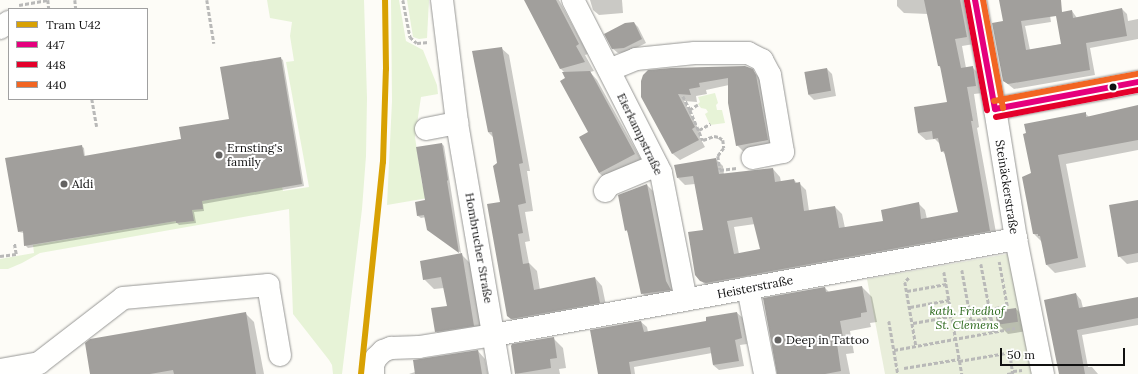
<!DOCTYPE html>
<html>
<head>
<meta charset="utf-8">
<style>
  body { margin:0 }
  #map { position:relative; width:1138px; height:374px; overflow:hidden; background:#fdfcf7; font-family:Lora,serif }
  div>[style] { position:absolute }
  .green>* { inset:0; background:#e7f3d7 }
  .cemetery>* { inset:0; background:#e9eedb }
  .shadow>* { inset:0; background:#0003 }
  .building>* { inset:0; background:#a19f9c; transform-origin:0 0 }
  .path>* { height:2.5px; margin-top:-1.25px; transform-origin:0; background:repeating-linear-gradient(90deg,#b9b9b8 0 4px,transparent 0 6px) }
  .roads { filter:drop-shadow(0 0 1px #979795) drop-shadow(0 0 1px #979795) }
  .minor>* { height:22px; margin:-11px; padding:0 11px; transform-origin:11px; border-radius:11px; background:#fffffe }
  .bus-1>* { height:6px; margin:-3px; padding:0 3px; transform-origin:3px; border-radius:3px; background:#e5007d }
  .bus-2>* { height:6px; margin:-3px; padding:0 3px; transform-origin:3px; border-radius:3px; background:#e4002b }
  .bus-3>* { height:6px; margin:-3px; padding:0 3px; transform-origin:3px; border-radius:3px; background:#f26522 }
  .tram-1>* { height:6px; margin:-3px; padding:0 3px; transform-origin:3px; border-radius:3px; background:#d8a103 }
  .dots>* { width:11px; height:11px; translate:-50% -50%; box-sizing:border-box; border:2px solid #fff; border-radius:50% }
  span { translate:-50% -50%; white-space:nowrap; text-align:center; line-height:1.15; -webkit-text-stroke:4px #fff; paint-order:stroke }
  .street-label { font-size:12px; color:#111 }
  .poi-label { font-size:12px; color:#111 }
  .left { translate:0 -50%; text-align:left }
  .park-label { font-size:12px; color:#2f6b1f; font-style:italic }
  .legend { position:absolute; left:8px; top:8px; width:140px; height:92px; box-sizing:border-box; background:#fff; border:1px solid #a0a0a0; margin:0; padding:5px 7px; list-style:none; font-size:12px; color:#111 }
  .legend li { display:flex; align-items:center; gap:8px; height:20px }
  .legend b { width:20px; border:1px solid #a0a0a0 }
  .scale { position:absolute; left:1000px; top:348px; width:125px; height:18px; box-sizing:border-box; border:2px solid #111; border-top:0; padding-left:5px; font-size:12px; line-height:14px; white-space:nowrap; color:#111; -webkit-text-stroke:3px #fff; paint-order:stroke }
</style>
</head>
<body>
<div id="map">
  <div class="green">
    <i style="clip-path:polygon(267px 0,364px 0,367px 98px,366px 156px,362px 209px,342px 374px,333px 374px,332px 365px,329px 360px,293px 314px,289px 209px,40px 253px,22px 263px,8px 269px,0 269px,0 259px,34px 253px,33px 245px,176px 221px,176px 223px,193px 221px,192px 210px,202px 209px,202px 201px,282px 187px,283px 191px,309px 187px,286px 62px,294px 61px,290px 36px,292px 22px,270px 18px)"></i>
    <i style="clip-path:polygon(391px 0,399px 0,406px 41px,423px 50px,437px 85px,438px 94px,421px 97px,415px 137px,422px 184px,428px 198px,387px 205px,392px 101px)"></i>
    <i style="clip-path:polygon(407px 0,429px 0,427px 38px,419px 39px,413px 37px)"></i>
    <i style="clip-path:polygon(715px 93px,718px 103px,716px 105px,717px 110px,722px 110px,725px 123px,710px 125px,705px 114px,708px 112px,706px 109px,701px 108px,698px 104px,700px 102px,698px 97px)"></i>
  </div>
  <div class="cemetery">
    <i style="clip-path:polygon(1007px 254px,1011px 256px,1034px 374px,885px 374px,867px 279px)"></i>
  </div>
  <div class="shadow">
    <i style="clip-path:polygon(525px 0,559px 0,588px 54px,585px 55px,594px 71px,590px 72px,597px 80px,642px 161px,607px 180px,599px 173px,589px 132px,565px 73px,561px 69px)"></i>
    <i style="clip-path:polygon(590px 0,622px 0,623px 13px,599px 15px,593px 10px)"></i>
    <i style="clip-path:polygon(evenodd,897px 0,966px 0,974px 44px,962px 46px,966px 68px,972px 67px,979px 74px,983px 93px,974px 94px,979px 127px,977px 128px,997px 238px,708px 287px,700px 280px,704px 230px,695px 184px,685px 185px,678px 178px,716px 159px,723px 166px,724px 175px,773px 169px,780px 177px,781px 182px,794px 180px,797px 183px,799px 183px,806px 190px,809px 211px,835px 207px,842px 214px,845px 228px,884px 222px,918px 203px,925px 210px,927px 219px,959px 213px,946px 155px,942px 151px,941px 145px,935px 139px,926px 140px,918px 133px,948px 103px,942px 69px,939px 66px,928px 14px,904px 13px,897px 6px,897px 0,755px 224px,762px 250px,739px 254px,734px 227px,755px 224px)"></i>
    <i style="clip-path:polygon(1000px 0,1040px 0,1049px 9px,1051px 22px,1025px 26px,1030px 50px,1062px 44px,1072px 11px,1077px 18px,1122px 9px,1127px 14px,1128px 21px,1138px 19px,1138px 39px,1090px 48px,1095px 75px,1014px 89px,1004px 81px,1005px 22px)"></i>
    <i style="clip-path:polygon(634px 23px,638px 27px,646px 43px,628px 52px,618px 53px,613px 49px)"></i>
    <i style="clip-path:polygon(501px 48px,509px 55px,530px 171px,527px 171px,533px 211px,525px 212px,530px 241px,525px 242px,529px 263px,537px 271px,540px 290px,595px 278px,602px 286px,607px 310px,516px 323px,508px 315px,498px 164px,494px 138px,488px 132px)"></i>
    <i style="clip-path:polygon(280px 58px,283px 60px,304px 186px,203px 204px,204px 211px,194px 212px,196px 223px,179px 225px,177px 223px,28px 248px,25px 245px,24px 233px,19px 232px,81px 146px,84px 148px,85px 157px,182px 139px,230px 120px)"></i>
    <i style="clip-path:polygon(827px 69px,832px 74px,836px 96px,814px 100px,809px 95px,805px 73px)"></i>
    <i style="clip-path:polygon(752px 70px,760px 78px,775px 146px,744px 152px,737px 145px,729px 85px,706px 90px,707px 94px,696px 96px,697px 102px,684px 101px,701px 134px,699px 136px,705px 147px,680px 160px,673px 154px,642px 96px)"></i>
    <i style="clip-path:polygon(1138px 106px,1138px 150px,1066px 164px,1086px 267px,1055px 273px,1046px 264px,1042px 242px,1034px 234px,1032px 174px,1085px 113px,1089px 117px)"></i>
    <i style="clip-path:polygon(442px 144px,444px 146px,461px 253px,431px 232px,426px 217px,421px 218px,418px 216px,426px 201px)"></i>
    <i style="clip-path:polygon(647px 185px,654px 192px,677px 297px,650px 301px,642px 293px,629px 234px,626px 230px)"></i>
    <i style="clip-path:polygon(1138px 201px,1138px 262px,1127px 264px,1119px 256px)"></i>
    <i style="clip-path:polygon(461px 254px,472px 265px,484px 336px,446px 342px,436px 331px,448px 306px,444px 288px,434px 289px,424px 279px)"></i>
    <i style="clip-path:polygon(862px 287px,872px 297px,877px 322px,870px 323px,871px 327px,850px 331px,854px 353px,846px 354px,850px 374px,778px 374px,825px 288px,829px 292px)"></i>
    <i style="clip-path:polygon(1076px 294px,1081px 300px,1083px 308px,1138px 298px,1138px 325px,1082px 335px,1088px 367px,1092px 367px,1098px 374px,1059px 374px)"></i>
    <i style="clip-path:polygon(1016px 309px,1025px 318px,1027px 331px,1008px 334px,999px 325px,997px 312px)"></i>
    <i style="clip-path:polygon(245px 313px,254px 322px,264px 374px,91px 374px)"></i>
    <i style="clip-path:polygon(737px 313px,743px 318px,747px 344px,740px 345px,744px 366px,719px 370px,713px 365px,712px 353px,634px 367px,635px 374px,599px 374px,641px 322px,647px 327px,648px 332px,708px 322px)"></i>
    <i style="clip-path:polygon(553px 338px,563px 348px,566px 368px,559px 369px,560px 374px,517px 374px,512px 347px)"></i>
    <i style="clip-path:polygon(478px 351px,485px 359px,488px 374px,409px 374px)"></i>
  </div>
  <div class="building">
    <i style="clip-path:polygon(524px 0,556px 0,579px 44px,576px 46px,585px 62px,560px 69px)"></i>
    <i style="clip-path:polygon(evenodd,924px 0,960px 0,967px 37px,955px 39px,961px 68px,973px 66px,976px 86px,967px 87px,973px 121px,971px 121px,990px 231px,706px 283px,700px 281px,695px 275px,688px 232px,703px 230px,693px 176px,677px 178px,674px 165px,716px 158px,719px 174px,773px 168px,775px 182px,794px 179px,795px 183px,800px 182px,804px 211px,835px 206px,839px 228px,883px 221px,881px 210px,919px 202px,921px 219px,958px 212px,944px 151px,941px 152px,938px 138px,933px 139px,932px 131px,918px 133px,914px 107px,947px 102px,940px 66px,938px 66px,924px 0,752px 217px,760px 249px,734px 254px,727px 221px,752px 217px)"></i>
    <i style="clip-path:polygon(evenodd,999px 0,1061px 0,1062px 12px,1072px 10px,1073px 18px,1122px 8px,1127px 36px,1086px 43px,1090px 70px,1008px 84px,1003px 81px,992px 23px,1003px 21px,999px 0,1056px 16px,1061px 44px,1026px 50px,1021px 21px,1056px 16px)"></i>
    <i style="clip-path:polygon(634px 22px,642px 39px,624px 48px,612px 49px,604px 34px,625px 23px)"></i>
    <i style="clip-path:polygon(502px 47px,523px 163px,519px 164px,526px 203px,518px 205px,523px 233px,518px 234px,523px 264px,529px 263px,534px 290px,595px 277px,600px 303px,511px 319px,507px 316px,487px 204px,500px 202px,493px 166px,497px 163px,492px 132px,488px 132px,472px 51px)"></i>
    <i style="clip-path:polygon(281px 57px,302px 184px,202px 201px,203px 209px,192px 210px,194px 221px,176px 223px,176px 221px,24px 246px,23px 231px,18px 232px,5px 158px,82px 145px,84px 156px,181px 139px,179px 127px,229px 119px,220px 67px)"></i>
    <i style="clip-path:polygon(745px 66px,753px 69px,756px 75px,768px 140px,736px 146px,728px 103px,728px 78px,699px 83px,700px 87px,689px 89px,691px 95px,678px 94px,695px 127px,692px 129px,699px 140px,672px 154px,641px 97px,641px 81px,643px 75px,648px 70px,671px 68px)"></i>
    <i style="left:827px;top:68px;width:23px;height:23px;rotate:80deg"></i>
    <i style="clip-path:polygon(590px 71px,635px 154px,599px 173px,579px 137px,588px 132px,560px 81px,565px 78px,562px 72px)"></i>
    <i style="clip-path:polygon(1138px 105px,1138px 140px,1058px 155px,1078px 258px,1046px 265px,1040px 236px,1038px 236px,1038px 234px,1033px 234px,1022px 177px,1031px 173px,1023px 134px,1026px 133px,1024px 124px,1086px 112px,1086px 117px)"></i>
    <i style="clip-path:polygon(442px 143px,448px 180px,447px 181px,459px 253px,427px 230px,424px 215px,417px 216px,415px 202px,425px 200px,416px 147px)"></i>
    <i style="clip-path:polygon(647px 184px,666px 281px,671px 290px,641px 294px,627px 230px,625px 231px,618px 195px)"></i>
    <i style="clip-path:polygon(1138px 200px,1138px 253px,1118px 257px,1109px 205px)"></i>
    <i style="clip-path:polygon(462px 253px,474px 326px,435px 332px,431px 308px,447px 306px,441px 277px,423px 280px,420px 261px)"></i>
    <i style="clip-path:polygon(862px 286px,867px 312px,861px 313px,861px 317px,840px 321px,844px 343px,837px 344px,841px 371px,825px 374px,777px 374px,763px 298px,825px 287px,826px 292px)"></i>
    <i style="clip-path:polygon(1076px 293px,1079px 308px,1138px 297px,1138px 318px,1077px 330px,1085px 374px,1059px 374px,1044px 300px)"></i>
    <i style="left:1016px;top:308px;width:14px;height:21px;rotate:82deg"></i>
    <i style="clip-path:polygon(246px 312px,256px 374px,174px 374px,173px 370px,150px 374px,90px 374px,85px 343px,90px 339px)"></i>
    <i style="clip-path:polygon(737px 312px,742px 338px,735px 340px,739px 361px,713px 365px,710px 347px,629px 362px,631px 374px,598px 374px,590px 330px,641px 321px,644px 332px,706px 321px,706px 317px)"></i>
    <i style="clip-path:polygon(554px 337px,557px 358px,550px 359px,551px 368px,515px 374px,511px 346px,512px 344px)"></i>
    <i style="clip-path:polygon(478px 350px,482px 374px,415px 374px,413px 360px)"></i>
  </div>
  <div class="path">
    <i style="left:48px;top:0;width:9px;rotate:84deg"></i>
    <i style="left:75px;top:0;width:9px;rotate:84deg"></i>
    <i style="left:207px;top:0;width:44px;rotate:80.8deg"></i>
    <i style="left:403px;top:0;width:38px;rotate:79deg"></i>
    <i style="left:410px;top:37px;width:9px;rotate:41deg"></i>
    <i style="left:417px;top:43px;width:12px;rotate:-5deg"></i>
    <i style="left:19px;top:5px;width:29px;rotate:-10deg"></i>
    <i style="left:683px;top:96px;width:16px;rotate:63deg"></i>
    <i style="left:92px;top:99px;width:28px;rotate:80deg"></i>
    <i style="left:698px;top:105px;width:9px;rotate:148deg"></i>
    <i style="left:690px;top:110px;width:33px;rotate:67deg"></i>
    <i style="left:703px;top:140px;width:12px;rotate:-20deg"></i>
    <i style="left:714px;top:136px;width:5px;rotate:11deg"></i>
    <i style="left:719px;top:137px;width:5px;rotate:37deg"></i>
    <i style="left:723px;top:140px;width:8px;rotate:83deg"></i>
    <i style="left:724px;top:148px;width:10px;rotate:127deg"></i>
    <i style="left:718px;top:156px;width:14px;rotate:82deg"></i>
    <i style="left:720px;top:170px;width:17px;rotate:-7deg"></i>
    <i style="left:699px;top:130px;width:13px;rotate:-29deg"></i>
    <i style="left:0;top:256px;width:16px;rotate:-7deg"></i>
    <i style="left:16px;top:254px;width:11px;rotate:-100deg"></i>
    <i style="left:981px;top:264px;width:69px;rotate:79.2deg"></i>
    <i style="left:962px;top:270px;width:51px;rotate:79.8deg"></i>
    <i style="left:944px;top:272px;width:104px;rotate:80deg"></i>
    <i style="left:909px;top:278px;width:6px;rotate:135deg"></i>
    <i style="left:905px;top:282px;width:65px;rotate:80.2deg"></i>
    <i style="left:907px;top:291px;width:40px;rotate:-10deg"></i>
    <i style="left:910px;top:307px;width:40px;rotate:-10deg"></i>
    <i style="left:989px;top:309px;width:18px;rotate:-9deg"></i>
    <i style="left:1007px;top:306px;width:45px;rotate:-100.3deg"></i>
    <i style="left:889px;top:321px;width:54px;rotate:80.4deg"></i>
    <i style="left:913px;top:323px;width:39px;rotate:-10deg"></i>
    <i style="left:953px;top:324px;width:39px;rotate:-10deg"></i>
    <i style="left:894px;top:350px;width:123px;rotate:-10.3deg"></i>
    <i style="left:1010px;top:353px;width:21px;rotate:82deg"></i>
    <i style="left:959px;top:361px;width:60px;rotate:-9.6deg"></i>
    <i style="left:904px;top:368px;width:56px;rotate:-9.3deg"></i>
    <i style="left:1013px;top:371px;width:9px;rotate:-6deg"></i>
    <i style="left:1007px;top:374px;width:6px;rotate:-9deg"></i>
  </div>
  <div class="roads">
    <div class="minor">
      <i style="left:442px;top:0;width:124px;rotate:83deg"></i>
      <i style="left:457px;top:123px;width:255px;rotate:80.3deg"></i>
      <i style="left:573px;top:0;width:194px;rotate:63deg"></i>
      <i style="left:661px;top:173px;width:129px;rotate:78.9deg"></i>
      <i style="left:975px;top:0;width:111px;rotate:79.6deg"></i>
      <i style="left:995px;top:109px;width:132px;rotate:80.8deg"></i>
      <i style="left:1016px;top:239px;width:138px;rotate:78.7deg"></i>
      <i style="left:0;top:28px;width:11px;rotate:-34deg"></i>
      <i style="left:609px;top:70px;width:29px;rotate:-22deg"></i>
      <i style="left:636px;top:59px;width:59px;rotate:-5.8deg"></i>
      <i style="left:695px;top:53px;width:53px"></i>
      <i style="left:748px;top:53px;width:16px;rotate:27deg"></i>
      <i style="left:762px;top:60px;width:17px;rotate:62deg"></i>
      <i style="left:770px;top:75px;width:78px;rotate:80.4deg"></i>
      <i style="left:783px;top:152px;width:31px;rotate:169deg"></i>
      <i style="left:995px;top:109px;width:146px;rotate:-10.7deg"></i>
      <i style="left:426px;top:129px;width:32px;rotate:-11deg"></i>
      <i style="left:605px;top:191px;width:7px;rotate:-56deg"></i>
      <i style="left:609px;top:185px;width:52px;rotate:-22.6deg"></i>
      <i style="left:748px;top:288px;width:88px;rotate:78.8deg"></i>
      <i style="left:0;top:370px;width:40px;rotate:-10deg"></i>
      <i style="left:39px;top:363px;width:106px;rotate:-37.7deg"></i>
      <i style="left:123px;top:298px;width:146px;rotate:-5.1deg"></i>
      <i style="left:268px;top:285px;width:71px;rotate:80.3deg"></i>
      <i style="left:373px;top:374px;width:9px;rotate:-90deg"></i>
      <i style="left:373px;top:365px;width:8px;rotate:-67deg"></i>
      <i style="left:376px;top:358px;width:10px;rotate:-45deg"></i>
      <i style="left:383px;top:351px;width:9px;rotate:-21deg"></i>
      <i style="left:391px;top:348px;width:28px;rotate:-2deg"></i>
      <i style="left:419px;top:347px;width:76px;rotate:-9.1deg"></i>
      <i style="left:494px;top:335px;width:531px;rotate:-10.42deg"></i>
    </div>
  </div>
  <div class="bus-1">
    <i style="left:975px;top:0;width:111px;rotate:79.6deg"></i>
    <i style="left:995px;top:109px;width:146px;rotate:-10.7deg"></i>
  </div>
  <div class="bus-2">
    <i style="left:967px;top:1px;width:111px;rotate:79.6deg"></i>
    <i style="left:996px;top:117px;width:145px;rotate:-10.8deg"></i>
  </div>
  <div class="bus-3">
    <i style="left:983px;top:0;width:110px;rotate:79.5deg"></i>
    <i style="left:994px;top:101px;width:146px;rotate:-10.7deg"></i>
  </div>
  <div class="tram-1">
    <i style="left:361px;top:374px;width:213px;rotate:-84.1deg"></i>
    <i style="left:383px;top:162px;width:93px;rotate:-88.2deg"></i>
    <i style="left:386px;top:69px;width:69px;rotate:-90.8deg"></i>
  </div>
  <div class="dots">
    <i style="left:1113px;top:87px;background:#111"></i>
    <i style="left:219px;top:155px;background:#646362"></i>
    <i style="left:64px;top:184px;background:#646362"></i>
    <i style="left:778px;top:340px;background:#646362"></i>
  </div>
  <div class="street-label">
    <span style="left:640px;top:134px;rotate:64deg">Eierkampstraße</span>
    <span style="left:1007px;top:187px;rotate:81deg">Steinäckerstraße</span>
    <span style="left:479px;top:248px;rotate:80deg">Hombrucher Straße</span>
    <span style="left:755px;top:287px;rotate:-11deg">Heisterstraße</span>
  </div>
  <div class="poi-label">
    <span class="left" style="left:227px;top:155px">Ernsting's<br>family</span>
    <span class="left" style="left:72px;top:184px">Aldi</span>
    <span class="left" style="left:786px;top:340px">Deep in Tattoo</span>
  </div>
  <div class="park-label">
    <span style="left:967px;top:318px">kath. Friedhof<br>St. Clemens</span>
  </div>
  <ul class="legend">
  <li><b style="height:5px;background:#d8a103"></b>Tram U42</li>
  <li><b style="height:5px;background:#e5007d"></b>447</li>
  <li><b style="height:5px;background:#e4002b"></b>448</li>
  <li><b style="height:5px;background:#f26522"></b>440</li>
  </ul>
  <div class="scale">50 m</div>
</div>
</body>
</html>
